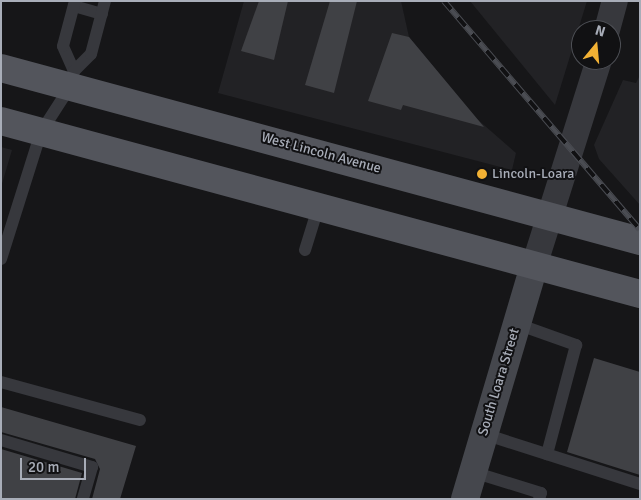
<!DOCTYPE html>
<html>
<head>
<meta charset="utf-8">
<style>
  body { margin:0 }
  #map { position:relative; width:641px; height:500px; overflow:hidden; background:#161618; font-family:Signika,sans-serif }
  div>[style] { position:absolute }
  .built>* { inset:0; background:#222225 }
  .building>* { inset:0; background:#404145 }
  .lane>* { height:12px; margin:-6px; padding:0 6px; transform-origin:6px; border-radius:6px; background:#37383d }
  .street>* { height:26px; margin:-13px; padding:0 13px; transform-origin:13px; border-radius:13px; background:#37383d }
  .secondary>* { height:28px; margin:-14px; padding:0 14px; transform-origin:14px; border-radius:14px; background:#45474d }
  .primary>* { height:28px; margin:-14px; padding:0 14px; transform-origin:14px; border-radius:14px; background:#53555c }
  .rail>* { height:5.5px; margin-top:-2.75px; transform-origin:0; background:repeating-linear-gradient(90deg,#111113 0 11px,#4a4c52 0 22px); box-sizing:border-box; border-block:1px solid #4a4c52 }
  .dots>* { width:14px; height:14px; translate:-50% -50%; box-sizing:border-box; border:2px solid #111113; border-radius:50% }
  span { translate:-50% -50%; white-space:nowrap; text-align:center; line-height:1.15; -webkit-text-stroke:4px #111113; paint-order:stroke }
  .street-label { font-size:14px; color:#a8adb8 }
  .poi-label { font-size:14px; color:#a8adb8 }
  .left { translate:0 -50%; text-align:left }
  .frame { position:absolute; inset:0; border:2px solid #a8adb8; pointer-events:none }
  .north { position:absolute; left:571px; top:20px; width:50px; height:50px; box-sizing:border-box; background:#111113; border:1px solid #4d4f55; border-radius:50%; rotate:17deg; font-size:14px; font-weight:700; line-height:20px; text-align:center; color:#a8adb8 }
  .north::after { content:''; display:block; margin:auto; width:18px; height:22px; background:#f2b134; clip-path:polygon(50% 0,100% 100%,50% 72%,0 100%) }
  .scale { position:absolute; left:20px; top:458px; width:66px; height:22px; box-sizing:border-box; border:2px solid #a8adb8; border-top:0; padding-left:6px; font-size:15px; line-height:18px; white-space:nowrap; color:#a8adb8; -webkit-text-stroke:4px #111113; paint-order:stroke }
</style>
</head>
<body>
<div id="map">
  <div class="built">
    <i style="clip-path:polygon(244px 1px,401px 1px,409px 37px,476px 118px,516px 153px,512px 170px,218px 93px)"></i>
    <i style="clip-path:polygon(470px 1px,587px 1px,555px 105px)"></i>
    <i style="clip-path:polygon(640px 75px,640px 205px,599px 159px,594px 145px,623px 80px,636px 83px)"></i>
    <i style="clip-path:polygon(1px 147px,12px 150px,1px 187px)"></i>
  </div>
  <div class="building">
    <i style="clip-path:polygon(259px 1px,288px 1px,274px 60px,241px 51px)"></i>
    <i style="clip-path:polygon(330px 1px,357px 1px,334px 93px,305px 85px)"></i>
    <i style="clip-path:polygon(392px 33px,409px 37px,484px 127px,403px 105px,401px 110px,368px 101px)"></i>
    <i style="clip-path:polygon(594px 358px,640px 372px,640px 475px,567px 452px)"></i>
    <i style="clip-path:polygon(1px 407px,136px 446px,120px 499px,92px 499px,100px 469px,95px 459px,1px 432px)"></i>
    <i style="clip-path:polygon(1px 449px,82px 473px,75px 499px,1px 499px)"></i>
  </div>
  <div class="lane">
    <i style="left:74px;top:6px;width:29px;rotate:16deg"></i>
    <i style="left:74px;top:71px;width:27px;rotate:-114deg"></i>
    <i style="left:63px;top:46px;width:47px;rotate:-75.1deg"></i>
    <i style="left:305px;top:250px;width:44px;rotate:-72.8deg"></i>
    <i style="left:1px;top:259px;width:133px;rotate:-72.5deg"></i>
    <i style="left:41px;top:132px;width:54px;rotate:-57.2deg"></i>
    <i style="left:70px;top:87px;width:16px;rotate:-76deg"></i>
    <i style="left:74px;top:71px;width:24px;rotate:-45deg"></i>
    <i style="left:91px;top:54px;width:55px;rotate:-75.2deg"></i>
    <i style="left:517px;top:324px;width:63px;rotate:19.6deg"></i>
    <i style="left:576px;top:345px;width:113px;rotate:104.9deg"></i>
    <i style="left:1px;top:382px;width:144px;rotate:15.3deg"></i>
    <i style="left:484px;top:434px;width:164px;rotate:17.8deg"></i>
    <i style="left:1px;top:440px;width:95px;rotate:16.5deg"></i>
    <i style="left:92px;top:467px;width:33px;rotate:106deg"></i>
    <i style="left:473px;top:472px;width:71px;rotate:17.2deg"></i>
    <i style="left:541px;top:493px;width:6px;rotate:108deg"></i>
  </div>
  <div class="street">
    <i style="left:607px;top:30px;width:30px;rotate:-75deg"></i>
    <i style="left:534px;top:266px;width:216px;rotate:-72.5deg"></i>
  </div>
  <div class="secondary">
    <i style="left:465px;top:499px;width:243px;rotate:-73.5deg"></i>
  </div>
  <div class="primary">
    <i style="left:1px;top:68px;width:662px;rotate:15.15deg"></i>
    <i style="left:1px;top:121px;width:662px;rotate:15.15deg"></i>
  </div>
  <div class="rail">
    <i style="left:444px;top:1px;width:301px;rotate:49.4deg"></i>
  </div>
  <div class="dots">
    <i style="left:482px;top:174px;background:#f2b134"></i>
  </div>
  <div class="street-label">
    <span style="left:321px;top:153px;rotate:15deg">West Lincoln Avenue</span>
    <span style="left:499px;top:382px;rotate:-73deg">South Loara Street</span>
  </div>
  <div class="poi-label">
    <span class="left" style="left:492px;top:174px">Lincoln-Loara</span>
  </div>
  <div class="frame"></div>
  <div class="north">N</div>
  <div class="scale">20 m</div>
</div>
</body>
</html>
